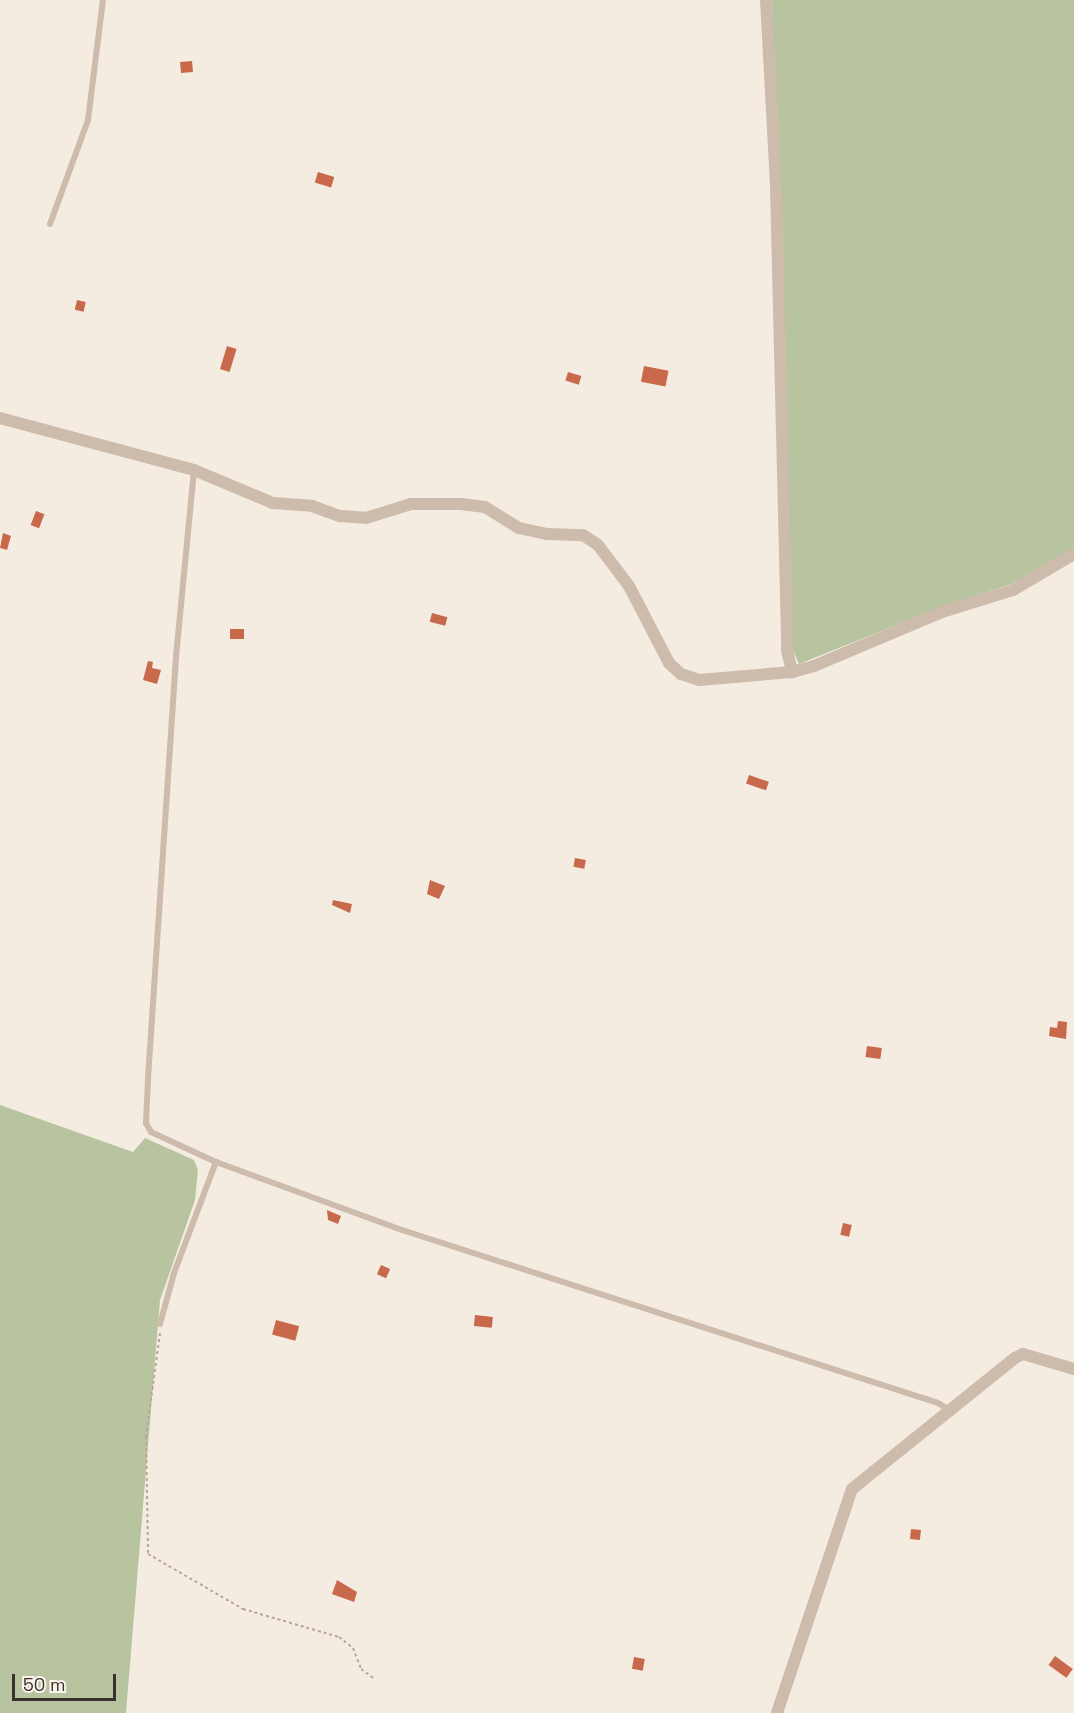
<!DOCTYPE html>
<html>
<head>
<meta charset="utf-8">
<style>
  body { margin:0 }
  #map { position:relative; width:1074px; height:1713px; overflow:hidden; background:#f4ebe1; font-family:"Space Grotesk",sans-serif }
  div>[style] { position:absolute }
  .green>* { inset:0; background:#b8c4a0 }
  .building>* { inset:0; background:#c8694b; transform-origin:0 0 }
  .path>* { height:2px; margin-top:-1px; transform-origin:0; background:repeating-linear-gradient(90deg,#b9a596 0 3px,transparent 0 6px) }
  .service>* { height:6px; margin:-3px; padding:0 3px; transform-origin:3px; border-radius:3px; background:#cdbbac }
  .minor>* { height:12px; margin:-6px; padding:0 6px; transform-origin:6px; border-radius:6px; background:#cdbbac }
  span { translate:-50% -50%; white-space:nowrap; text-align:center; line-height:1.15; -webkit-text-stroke:4.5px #fbf5ee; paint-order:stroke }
  .scale { position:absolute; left:12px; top:1674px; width:104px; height:27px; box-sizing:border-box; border:3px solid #3b302b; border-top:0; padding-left:8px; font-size:18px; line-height:21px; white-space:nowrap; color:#3b302b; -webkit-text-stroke:4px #fbf5ee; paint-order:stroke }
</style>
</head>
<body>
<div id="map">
  <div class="green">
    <i style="clip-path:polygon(772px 0,1074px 0,1074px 550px,1011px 584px,941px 607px,799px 664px,792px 648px)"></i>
    <i style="clip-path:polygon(0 1105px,133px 1152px,145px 1138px,194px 1160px,198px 1170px,195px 1200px,160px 1300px,126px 1713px,0 1713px)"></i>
  </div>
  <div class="building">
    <i style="left:192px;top:61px;width:11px;height:12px;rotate:85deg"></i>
    <i style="left:318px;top:172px;width:17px;height:11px;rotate:17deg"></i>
    <i style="left:77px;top:300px;width:9px;height:10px;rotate:13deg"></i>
    <i style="left:227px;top:346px;width:10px;height:24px;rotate:17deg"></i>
    <i style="left:644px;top:366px;width:25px;height:16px;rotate:11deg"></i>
    <i style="left:568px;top:372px;width:14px;height:9px;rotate:17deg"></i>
    <i style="left:36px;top:511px;width:9px;height:15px;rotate:21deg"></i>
    <i style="clip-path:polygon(3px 533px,11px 536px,7px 550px,0 548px)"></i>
    <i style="left:432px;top:613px;width:16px;height:9px;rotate:15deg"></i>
    <i style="left:230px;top:629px;width:14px;height:10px"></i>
    <i style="clip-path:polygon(148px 661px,153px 662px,152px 668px,161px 670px,157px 684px,143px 680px)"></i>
    <i style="left:749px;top:775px;width:21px;height:9px;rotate:19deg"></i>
    <i style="left:575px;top:858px;width:11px;height:9px;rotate:10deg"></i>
    <i style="clip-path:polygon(430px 880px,445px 886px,439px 899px,427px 894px)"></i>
    <i style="clip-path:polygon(333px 900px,352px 904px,350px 913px,332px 905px)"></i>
    <i style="clip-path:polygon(1058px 1021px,1067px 1022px,1066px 1039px,1049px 1036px,1050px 1027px,1057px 1028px)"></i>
    <i style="left:867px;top:1046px;width:15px;height:11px;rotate:8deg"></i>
    <i style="clip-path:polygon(327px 1210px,341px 1216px,338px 1224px,328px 1220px)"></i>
    <i style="left:843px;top:1223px;width:9px;height:12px;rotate:13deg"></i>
    <i style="left:381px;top:1265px;width:10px;height:10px;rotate:24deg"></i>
    <i style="left:475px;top:1315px;width:18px;height:11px;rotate:6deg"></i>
    <i style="left:276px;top:1320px;width:24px;height:15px;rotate:15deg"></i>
    <i style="left:911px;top:1529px;width:10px;height:10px;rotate:6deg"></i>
    <i style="clip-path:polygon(337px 1580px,357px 1592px,354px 1602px,332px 1594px)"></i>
    <i style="left:1055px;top:1656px;width:22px;height:11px;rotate:36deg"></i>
    <i style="left:634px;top:1657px;width:11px;height:12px;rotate:10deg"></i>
  </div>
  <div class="path">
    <i style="left:160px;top:1333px;width:104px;rotate:97.7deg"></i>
    <i style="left:146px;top:1436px;width:118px;rotate:89deg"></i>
    <i style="left:148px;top:1554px;width:110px;rotate:30.1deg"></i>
    <i style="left:243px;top:1609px;width:100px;rotate:16.3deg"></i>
    <i style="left:339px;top:1637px;width:18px;rotate:38deg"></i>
    <i style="left:353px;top:1648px;width:22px;rotate:69deg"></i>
    <i style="left:361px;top:1669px;width:17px;rotate:36deg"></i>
  </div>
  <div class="service">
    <i style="left:50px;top:224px;width:111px;rotate:-69.9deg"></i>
    <i style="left:88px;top:120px;width:121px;rotate:-82.9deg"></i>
    <i style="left:194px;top:470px;width:188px;rotate:95.5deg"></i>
    <i style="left:176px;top:657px;width:424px;rotate:93.8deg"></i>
    <i style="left:148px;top:1080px;width:43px;rotate:92.7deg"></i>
    <i style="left:146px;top:1123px;width:10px;rotate:61deg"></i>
    <i style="left:151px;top:1132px;width:72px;rotate:24.8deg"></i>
    <i style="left:216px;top:1162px;width:198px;rotate:20.1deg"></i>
    <i style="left:402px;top:1230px;width:563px;rotate:17.89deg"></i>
    <i style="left:938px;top:1403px;width:13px;rotate:32deg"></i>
    <i style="left:160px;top:1324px;width:53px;rotate:-74.6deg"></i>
    <i style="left:174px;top:1273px;width:119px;rotate:-69.3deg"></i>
  </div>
  <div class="minor">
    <i style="left:766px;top:0;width:186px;rotate:86.9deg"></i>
    <i style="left:776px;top:186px;width:464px;rotate:88.6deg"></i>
    <i style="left:787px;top:650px;width:23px;rotate:77deg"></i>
    <i style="left:0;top:418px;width:201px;rotate:15deg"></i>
    <i style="left:194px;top:470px;width:86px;rotate:22.7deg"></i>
    <i style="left:273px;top:503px;width:39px;rotate:4deg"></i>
    <i style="left:312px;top:506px;width:30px;rotate:20deg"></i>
    <i style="left:340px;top:516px;width:26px;rotate:4deg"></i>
    <i style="left:366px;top:518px;width:47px;rotate:-17.3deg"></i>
    <i style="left:411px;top:504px;width:50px"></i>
    <i style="left:461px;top:504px;width:24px;rotate:7deg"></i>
    <i style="left:485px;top:507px;width:40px;rotate:32deg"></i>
    <i style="left:519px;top:528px;width:29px;rotate:12deg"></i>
    <i style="left:547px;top:534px;width:36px;rotate:2deg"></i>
    <i style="left:583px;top:535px;width:18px;rotate:34deg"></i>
    <i style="left:598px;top:545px;width:51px;rotate:52.9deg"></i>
    <i style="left:629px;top:586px;width:87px;rotate:62.5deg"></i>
    <i style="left:669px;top:663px;width:16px;rotate:43deg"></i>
    <i style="left:681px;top:674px;width:19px;rotate:18deg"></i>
    <i style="left:699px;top:680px;width:93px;rotate:-4.9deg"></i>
    <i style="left:792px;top:672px;width:23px;rotate:-15deg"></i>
    <i style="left:814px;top:666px;width:139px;rotate:-22.9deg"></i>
    <i style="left:942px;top:612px;width:74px;rotate:-17.2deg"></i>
    <i style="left:1013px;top:590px;width:71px;rotate:-30.5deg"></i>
    <i style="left:777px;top:1713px;width:236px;rotate:-71.5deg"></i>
    <i style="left:852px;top:1489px;width:209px;rotate:-38.8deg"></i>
    <i style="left:1015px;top:1358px;width:9px;rotate:-27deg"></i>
    <i style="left:1023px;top:1354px;width:53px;rotate:16.4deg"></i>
  </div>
  <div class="scale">50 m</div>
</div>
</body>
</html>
